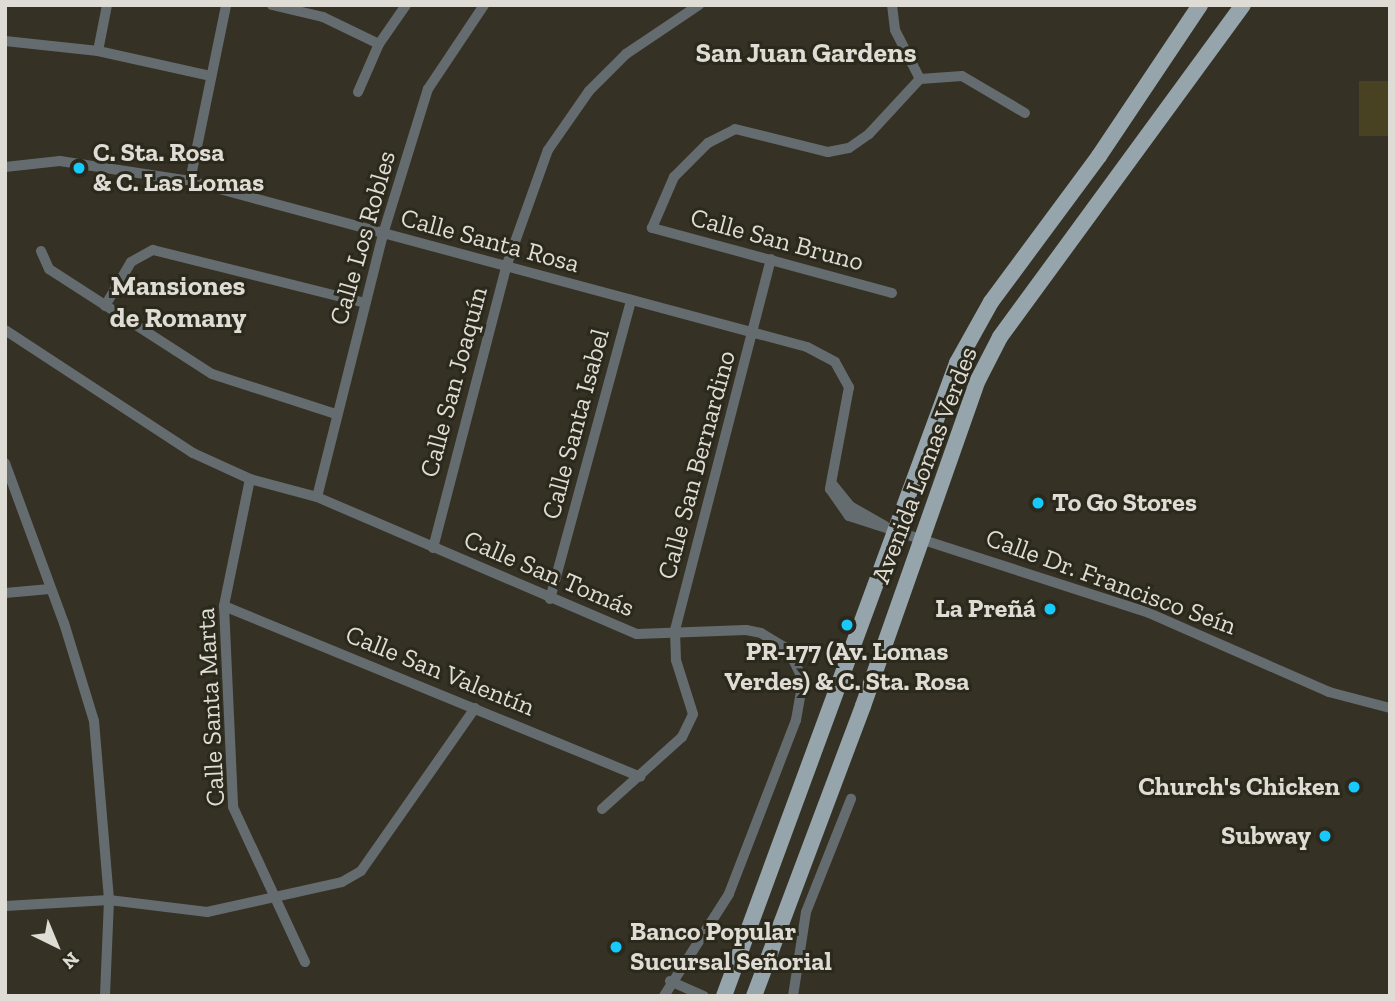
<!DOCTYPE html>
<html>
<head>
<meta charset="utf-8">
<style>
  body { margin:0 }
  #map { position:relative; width:1395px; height:1001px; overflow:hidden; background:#353225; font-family:"Zilla Slab",serif }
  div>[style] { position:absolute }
  .green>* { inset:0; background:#484122; transform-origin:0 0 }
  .street>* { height:10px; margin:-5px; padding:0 5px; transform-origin:5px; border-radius:5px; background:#656c6f }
  .primary>* { height:16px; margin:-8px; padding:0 8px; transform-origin:8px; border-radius:8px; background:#96a5ab }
  .dots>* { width:19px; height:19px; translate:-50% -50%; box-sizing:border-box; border:4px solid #2b281c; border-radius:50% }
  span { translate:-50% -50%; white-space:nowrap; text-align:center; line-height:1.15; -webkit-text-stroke:6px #2b281c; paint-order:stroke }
  .poi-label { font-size:26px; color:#dedcd4; font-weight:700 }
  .left { translate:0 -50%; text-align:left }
  .right { translate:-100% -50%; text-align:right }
  .street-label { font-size:26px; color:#dedcd4 }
  .neighbourhood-label { font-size:28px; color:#dedcd4; font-weight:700 }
  .frame { position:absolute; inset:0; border:7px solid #dedcd4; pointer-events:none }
  .north { position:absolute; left:21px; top:910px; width:70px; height:70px; -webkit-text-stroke:5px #2b281c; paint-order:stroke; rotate:137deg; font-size:19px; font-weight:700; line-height:28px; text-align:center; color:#dedcd4 }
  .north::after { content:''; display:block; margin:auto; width:24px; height:32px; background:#dedcd4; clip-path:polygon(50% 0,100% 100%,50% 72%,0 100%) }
</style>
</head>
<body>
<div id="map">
  <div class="green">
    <i style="left:1359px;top:81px;width:31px;height:55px"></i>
  </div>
  <div class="street">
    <i style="left:272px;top:5px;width:52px;rotate:13.2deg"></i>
    <i style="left:323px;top:17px;width:62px;rotate:25.7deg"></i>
    <i style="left:892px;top:5px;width:25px;rotate:83deg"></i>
    <i style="left:895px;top:30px;width:55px;rotate:63deg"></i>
    <i style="left:5px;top:41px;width:94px;rotate:6.1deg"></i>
    <i style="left:98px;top:51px;width:116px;rotate:12.5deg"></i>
    <i style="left:98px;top:51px;width:47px;rotate:-78.9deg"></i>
    <i style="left:358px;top:92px;width:52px;rotate:-66.4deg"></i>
    <i style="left:379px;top:44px;width:47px;rotate:-55.3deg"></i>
    <i style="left:5px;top:167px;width:55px;rotate:-6.2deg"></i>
    <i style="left:60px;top:161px;width:132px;rotate:8.7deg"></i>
    <i style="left:190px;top:181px;width:639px;rotate:15.06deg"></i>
    <i style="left:807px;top:347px;width:32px;rotate:28deg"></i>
    <i style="left:835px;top:362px;width:29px;rotate:61deg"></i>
    <i style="left:849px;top:387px;width:104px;rotate:100.6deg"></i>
    <i style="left:830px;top:489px;width:33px;rotate:55deg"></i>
    <i style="left:849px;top:516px;width:315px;rotate:17.9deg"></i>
    <i style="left:1149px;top:613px;width:197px;rotate:23.7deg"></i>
    <i style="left:1329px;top:692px;width:63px;rotate:14.7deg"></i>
    <i style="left:190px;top:181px;width:180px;rotate:-78.4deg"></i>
    <i style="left:41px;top:251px;width:20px;rotate:66deg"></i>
    <i style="left:49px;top:269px;width:194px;rotate:32.8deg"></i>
    <i style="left:212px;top:374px;width:130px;rotate:17.9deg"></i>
    <i style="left:892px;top:293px;width:249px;rotate:-164.8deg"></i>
    <i style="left:652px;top:228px;width:56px;rotate:-66.7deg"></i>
    <i style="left:674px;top:177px;width:48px;rotate:-45deg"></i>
    <i style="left:708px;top:143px;width:30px;rotate:-27deg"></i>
    <i style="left:735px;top:129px;width:96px;rotate:13.9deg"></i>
    <i style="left:828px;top:152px;width:21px;rotate:-11deg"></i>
    <i style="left:849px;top:148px;width:24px;rotate:-35deg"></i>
    <i style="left:869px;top:134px;width:75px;rotate:-47.2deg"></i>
    <i style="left:920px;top:79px;width:42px;rotate:-4.1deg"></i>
    <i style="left:962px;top:76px;width:73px;rotate:30.4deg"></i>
    <i style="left:105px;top:306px;width:51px;rotate:-59.4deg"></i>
    <i style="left:131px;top:262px;width:25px;rotate:-29deg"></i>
    <i style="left:153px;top:250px;width:219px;rotate:14deg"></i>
    <i style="left:5px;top:330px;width:225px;rotate:33.2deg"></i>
    <i style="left:193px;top:453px;width:63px;rotate:24.5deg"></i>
    <i style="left:250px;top:479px;width:69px;rotate:15deg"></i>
    <i style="left:317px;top:497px;width:348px;rotate:23.2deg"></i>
    <i style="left:637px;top:634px;width:109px;rotate:-2.1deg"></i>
    <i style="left:746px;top:630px;width:15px;rotate:11deg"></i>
    <i style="left:761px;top:633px;width:31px;rotate:31deg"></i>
    <i style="left:788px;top:649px;width:34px;rotate:64deg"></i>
    <i style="left:803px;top:680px;width:41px;rotate:99.9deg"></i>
    <i style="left:796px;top:720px;width:186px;rotate:111.1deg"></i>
    <i style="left:729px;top:894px;width:121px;rotate:122.5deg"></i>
    <i style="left:5px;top:463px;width:171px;rotate:69.8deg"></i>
    <i style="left:64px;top:623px;width:102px;rotate:73deg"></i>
    <i style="left:94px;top:721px;width:180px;rotate:85.2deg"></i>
    <i style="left:109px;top:900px;width:96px;rotate:92.4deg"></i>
    <i style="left:250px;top:479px;width:130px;rotate:101.6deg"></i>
    <i style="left:224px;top:606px;width:201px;rotate:87.4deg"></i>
    <i style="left:233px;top:807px;width:171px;rotate:65.1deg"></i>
    <i style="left:833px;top:485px;width:27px;rotate:51deg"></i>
    <i style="left:850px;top:506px;width:40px;rotate:29.7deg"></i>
    <i style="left:317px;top:497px;width:271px;rotate:-75.9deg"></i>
    <i style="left:383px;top:234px;width:152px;rotate:-72.8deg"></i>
    <i style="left:428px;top:89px;width:101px;rotate:-56.3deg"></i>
    <i style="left:433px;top:548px;width:290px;rotate:-75.4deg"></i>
    <i style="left:506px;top:267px;width:124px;rotate:-70.3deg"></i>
    <i style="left:548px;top:150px;width:72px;rotate:-55.2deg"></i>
    <i style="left:589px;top:91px;width:52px;rotate:-45deg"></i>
    <i style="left:626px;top:54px;width:88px;rotate:-33.9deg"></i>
    <i style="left:5px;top:593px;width:45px;rotate:-5.1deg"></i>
    <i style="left:550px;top:599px;width:310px;rotate:-74.8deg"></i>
    <i style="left:224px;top:606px;width:450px;rotate:22.3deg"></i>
    <i style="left:602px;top:809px;width:108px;rotate:-42deg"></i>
    <i style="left:682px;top:737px;width:25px;rotate:-64deg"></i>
    <i style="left:693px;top:714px;width:57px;rotate:-107.5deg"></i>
    <i style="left:676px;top:660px;width:30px;rotate:-92deg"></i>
    <i style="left:675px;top:630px;width:383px;rotate:-75.5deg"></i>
    <i style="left:5px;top:906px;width:104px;rotate:-3.3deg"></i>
    <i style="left:109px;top:900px;width:99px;rotate:7deg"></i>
    <i style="left:207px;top:912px;width:138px;rotate:-12.5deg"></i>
    <i style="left:342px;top:882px;width:22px;rotate:-30deg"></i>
    <i style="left:361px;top:871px;width:199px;rotate:-55deg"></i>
    <i style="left:670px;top:981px;width:37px;rotate:24deg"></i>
    <i style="left:793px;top:996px;width:85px;rotate:-81.2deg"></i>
    <i style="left:806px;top:912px;width:122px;rotate:-68.3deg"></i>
  </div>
  <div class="primary">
    <i style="left:724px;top:996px;width:675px;rotate:-69.79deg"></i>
    <i style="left:957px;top:363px;width:70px;rotate:-60.9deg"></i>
    <i style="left:991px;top:302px;width:182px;rotate:-53.5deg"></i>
    <i style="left:1099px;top:156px;width:182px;rotate:-56.2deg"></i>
    <i style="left:754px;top:996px;width:310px;rotate:-69.4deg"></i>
    <i style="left:863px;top:706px;width:346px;rotate:-70.6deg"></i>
    <i style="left:978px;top:380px;width:48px;rotate:-62.9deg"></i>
    <i style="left:1000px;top:337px;width:411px;rotate:-53.8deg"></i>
  </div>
  <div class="dots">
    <i style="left:79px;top:168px;background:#18cafc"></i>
    <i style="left:1038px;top:503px;background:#18cafc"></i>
    <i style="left:1050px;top:609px;background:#18cafc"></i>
    <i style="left:847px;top:625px;background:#18cafc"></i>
    <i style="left:1354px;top:787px;background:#18cafc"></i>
    <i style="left:1325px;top:836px;background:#18cafc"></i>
    <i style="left:616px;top:947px;background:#18cafc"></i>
  </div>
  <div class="poi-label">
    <span class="left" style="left:93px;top:168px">C. Sta. Rosa<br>&amp; C. Las Lomas</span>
    <span class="left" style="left:1052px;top:503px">To Go Stores</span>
    <span class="right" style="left:1036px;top:609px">La Preñá</span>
    <span style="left:847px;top:667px">PR-177 (Av. Lomas<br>Verdes) &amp; C. Sta. Rosa</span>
    <span class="right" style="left:1340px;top:787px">Church's Chicken</span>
    <span class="right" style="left:1311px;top:836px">Subway</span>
    <span class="left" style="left:630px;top:947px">Banco Popular<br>Sucursal Señorial</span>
  </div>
  <div class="street-label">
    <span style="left:363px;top:238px;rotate:-74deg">Calle Los Robles</span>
    <span style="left:777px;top:240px;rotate:15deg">Calle San Bruno</span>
    <span style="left:490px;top:241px;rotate:15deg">Calle Santa Rosa</span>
    <span style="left:454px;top:382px;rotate:-75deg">Calle San Joaquín</span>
    <span style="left:576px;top:424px;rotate:-75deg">Calle Santa Isabel</span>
    <span style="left:697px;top:465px;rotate:-75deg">Calle San Bernardino</span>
    <span style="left:925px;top:465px;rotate:-69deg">Avenida Lomas Verdes</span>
    <span style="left:549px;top:574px;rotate:23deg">Calle San Tomás</span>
    <span style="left:1111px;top:582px;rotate:20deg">Calle Dr. Francisco Seín</span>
    <span style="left:440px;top:671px;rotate:22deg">Calle San Valentín</span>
    <span style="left:211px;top:707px;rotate:-93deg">Calle Santa Marta</span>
  </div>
  <div class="neighbourhood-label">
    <span style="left:806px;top:53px">San Juan Gardens</span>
    <span style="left:178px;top:302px">Mansiones<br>de Romany</span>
  </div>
  <div class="frame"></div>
  <div class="north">N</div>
</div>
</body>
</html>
